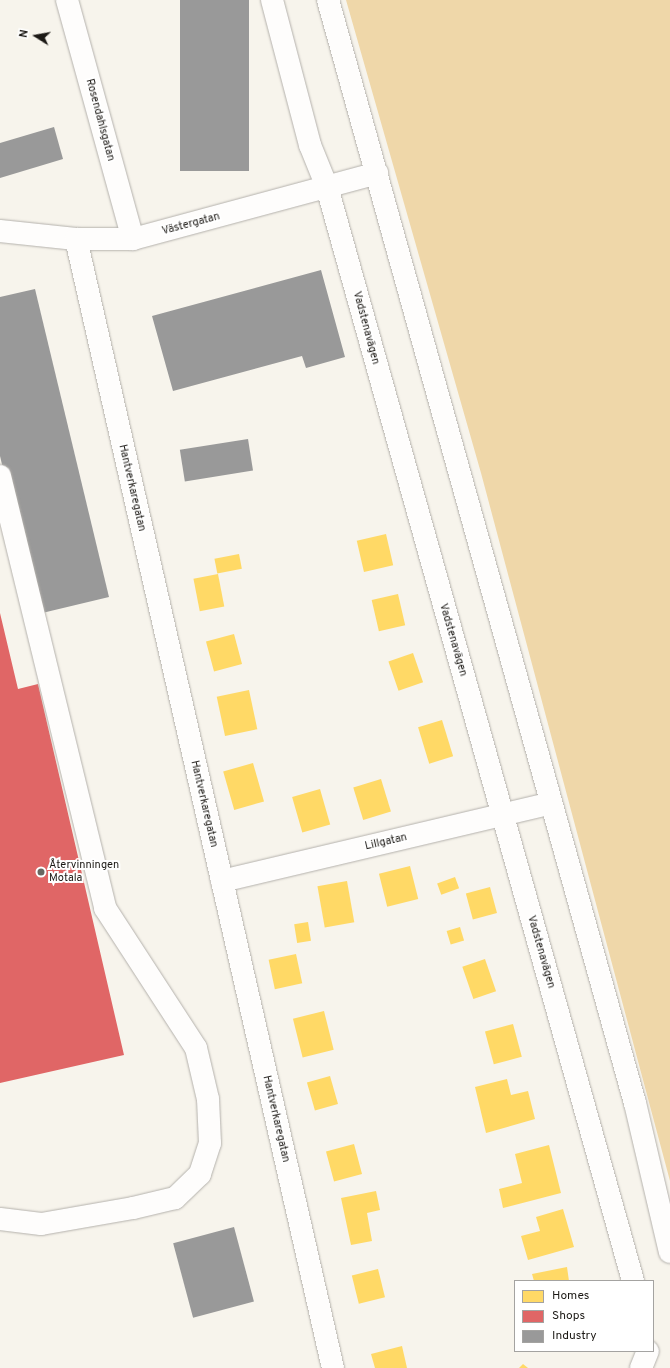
<!DOCTYPE html>
<html>
<head>
<meta charset="utf-8">
<style>
  body { margin:0 }
  #map { position:relative; width:670px; height:1368px; overflow:hidden; background:#f7f4ec; font-family:Overpass,sans-serif }
  div>[style] { position:absolute }
  .green>* { inset:0; background:#efd7a9 }
  .homes>* { inset:0; background:#ffd966; transform-origin:0 0 }
  .shops>* { inset:0; background:#e06666 }
  .industry>* { inset:0; background:#999; transform-origin:0 0 }
  .roads { filter:drop-shadow(0 0 1px #b4b1ac) drop-shadow(0 0 1px #b4b1ac) }
  .minor>* { height:22px; margin:-11px; padding:0 11px; transform-origin:11px; border-radius:11px; background:#fefdfc }
  .major>* { height:22px; margin:-11px; padding:0 11px; transform-origin:11px; border-radius:11px; background:#fefdfc }
  .dots>* { width:11px; height:11px; translate:-50% -50%; box-sizing:border-box; border:2px solid #fff; border-radius:50% }
  span { translate:-50% -50%; white-space:nowrap; text-align:center; line-height:1.15; -webkit-text-stroke:4px #fff; paint-order:stroke }
  .street-label { font-size:11px; color:#1c1915 }
  .poi-label { font-size:11px; color:#1c1915 }
  .left { translate:0 -50%; text-align:left }
  .legend { position:absolute; left:514px; top:1280px; width:140px; height:72px; box-sizing:border-box; background:#fff; border:1px solid #a4a3a1; margin:0; padding:5px 7px; list-style:none; font-size:12px; color:#1c1915 }
  .legend li { display:flex; align-items:center; gap:8px; height:20px }
  .legend b { width:20px; border:1px solid #a4a3a1 }
  .north { position:absolute; left:16px; top:16px; width:40px; height:40px; -webkit-text-stroke:3px #fff; paint-order:stroke; rotate:281deg; font-size:11px; font-weight:700; line-height:16px; text-align:center; color:#1c1915 }
  .north::after { content:''; display:block; margin:auto; width:14px; height:18px; background:#1c1915; clip-path:polygon(50% 0,100% 100%,50% 72%,0 100%) }
</style>
</head>
<body>
<div id="map">
  <div class="green">
    <i style="clip-path:polygon(346px 0,670px 0,670px 1181px,481px 473px)"></i>
  </div>
  <div class="homes">
    <i style="left:386px;top:534px;width:32px;height:30px;rotate:77deg"></i>
    <i style="left:239px;top:554px;width:15px;height:25px;rotate:79deg"></i>
    <i style="left:218px;top:574px;width:33px;height:25px;rotate:79deg"></i>
    <i style="left:398px;top:594px;width:32px;height:27px;rotate:77deg"></i>
    <i style="left:234px;top:634px;width:31px;height:29px;rotate:75deg"></i>
    <i style="left:413px;top:653px;width:31px;height:26px;rotate:71deg"></i>
    <i style="left:249px;top:690px;width:40px;height:33px;rotate:78deg"></i>
    <i style="left:442px;top:720px;width:38px;height:25px;rotate:73deg"></i>
    <i style="left:253px;top:763px;width:40px;height:31px;rotate:74deg"></i>
    <i style="left:381px;top:779px;width:34px;height:29px;rotate:73deg"></i>
    <i style="left:320px;top:789px;width:37px;height:29px;rotate:74deg"></i>
    <i style="left:410px;top:866px;width:34px;height:32px;rotate:76deg"></i>
    <i style="left:455px;top:877px;width:12px;height:19px;rotate:70deg"></i>
    <i style="left:347px;top:881px;width:42px;height:30px;rotate:80deg"></i>
    <i style="left:490px;top:887px;width:27px;height:25px;rotate:75deg"></i>
    <i style="left:308px;top:922px;width:19px;height:14px;rotate:81deg"></i>
    <i style="left:460px;top:927px;width:14px;height:14px;rotate:73deg"></i>
    <i style="left:296px;top:954px;width:30px;height:28px;rotate:78deg"></i>
    <i style="left:485px;top:959px;width:34px;height:24px;rotate:71deg"></i>
    <i style="left:324px;top:1011px;width:40px;height:32px;rotate:76deg"></i>
    <i style="left:513px;top:1024px;width:34px;height:29px;rotate:75deg"></i>
    <i style="left:330px;top:1076px;width:29px;height:24px;rotate:74deg"></i>
    <i style="clip-path:polygon(507px 1079px,511px 1095px,528px 1091px,535px 1119px,486px 1133px,475px 1087px)"></i>
    <i style="left:354px;top:1144px;width:31px;height:29px;rotate:75deg"></i>
    <i style="clip-path:polygon(549px 1145px,561px 1193px,503px 1208px,499px 1189px,522px 1183px,515px 1154px)"></i>
    <i style="clip-path:polygon(376px 1191px,380px 1210px,367px 1213px,372px 1241px,351px 1245px,341px 1198px)"></i>
    <i style="clip-path:polygon(563px 1209px,574px 1247px,528px 1260px,521px 1236px,540px 1231px,536px 1217px)"></i>
    <i style="clip-path:polygon(567px 1267px,569px 1281px,534px 1281px,532px 1274px)"></i>
    <i style="left:378px;top:1269px;width:29px;height:27px;rotate:76deg"></i>
    <i style="clip-path:polygon(402px 1346px,407px 1368px,375px 1368px,371px 1354px)"></i>
    <i style="clip-path:polygon(523px 1364px,528px 1368px,519px 1368px)"></i>
  </div>
  <div class="shops">
    <i style="clip-path:polygon(0 613px,18px 689px,38px 684px,124px 1055px,0 1083px)"></i>
  </div>
  <div class="industry">
    <i style="left:180px;top:0;width:69px;height:171px"></i>
    <i style="clip-path:polygon(54px 127px,63px 159px,0 178px,0 143px)"></i>
    <i style="clip-path:polygon(321px 270px,345px 357px,306px 368px,302px 356px,173px 391px,152px 316px)"></i>
    <i style="clip-path:polygon(35px 289px,109px 597px,38px 614px,0 456px,0 297px)"></i>
    <i style="left:248px;top:439px;width:32px;height:69px;rotate:81deg"></i>
    <i style="left:234px;top:1227px;width:77px;height:63px;rotate:75deg"></i>
  </div>
  <div class="roads">
    <div class="minor">
      <i style="left:67px;top:0;width:248px;rotate:74.6deg"></i>
      <i style="left:272px;top:0;width:150px;rotate:75.3deg"></i>
      <i style="left:310px;top:145px;width:45px;rotate:68deg"></i>
      <i style="left:327px;top:187px;width:1136px;rotate:74.37deg"></i>
      <i style="left:0;top:231px;width:76px;rotate:6deg"></i>
      <i style="left:76px;top:239px;width:57px"></i>
      <i style="left:133px;top:239px;width:253px;rotate:-15.1deg"></i>
      <i style="left:76px;top:239px;width:1158px;rotate:77.18deg"></i>
      <i style="left:0;top:476px;width:445px;rotate:76.3deg"></i>
      <i style="left:105px;top:908px;width:167px;rotate:57deg"></i>
      <i style="left:196px;top:1048px;width:52px;rotate:76.8deg"></i>
      <i style="left:208px;top:1099px;width:44px;rotate:87.4deg"></i>
      <i style="left:210px;top:1143px;width:33px;rotate:108deg"></i>
      <i style="left:200px;top:1174px;width:35px;rotate:136deg"></i>
      <i style="left:175px;top:1198px;width:43px;rotate:166.6deg"></i>
      <i style="left:133px;top:1208px;width:93px;rotate:170.1deg"></i>
      <i style="left:41px;top:1224px;width:41px;rotate:-173deg"></i>
      <i style="left:222px;top:881px;width:338px;rotate:-13.3deg"></i>
      <i style="left:641px;top:1368px;width:18px;rotate:-68deg"></i>
    </div>
    <div class="major">
      <i style="left:328px;top:0;width:1145px;rotate:74.45deg"></i>
      <i style="left:635px;top:1103px;width:153px;rotate:76.8deg"></i>
    </div>
  </div>
  <div class="dots">
    <i style="left:41px;top:872px;background:#696660"></i>
  </div>
  <div class="street-label">
    <span style="left:100px;top:120px;rotate:75deg">Rosendahlsgatan</span>
    <span style="left:191px;top:224px;rotate:-15deg">Västergatan</span>
    <span style="left:366px;top:328px;rotate:75deg">Vadstenavägen</span>
    <span style="left:132px;top:488px;rotate:77deg">Hantverkaregatan</span>
    <span style="left:453px;top:640px;rotate:74deg">Vadstenavägen</span>
    <span style="left:204px;top:804px;rotate:77deg">Hantverkaregatan</span>
    <span style="left:386px;top:842px;rotate:-13deg">Lillgatan</span>
    <span style="left:541px;top:952px;rotate:74deg">Vadstenavägen</span>
    <span style="left:276px;top:1119px;rotate:77deg">Hantverkaregatan</span>
  </div>
  <div class="poi-label">
    <span class="left" style="left:49px;top:872px">Återvinningen<br>Motala</span>
  </div>
  <ul class="legend">
  <li><b style="height:11px;background:#ffd966"></b>Homes</li>
  <li><b style="height:11px;background:#e06666"></b>Shops</li>
  <li><b style="height:11px;background:#999"></b>Industry</li>
  </ul>
  <div class="north">N</div>
</div>
</body>
</html>
